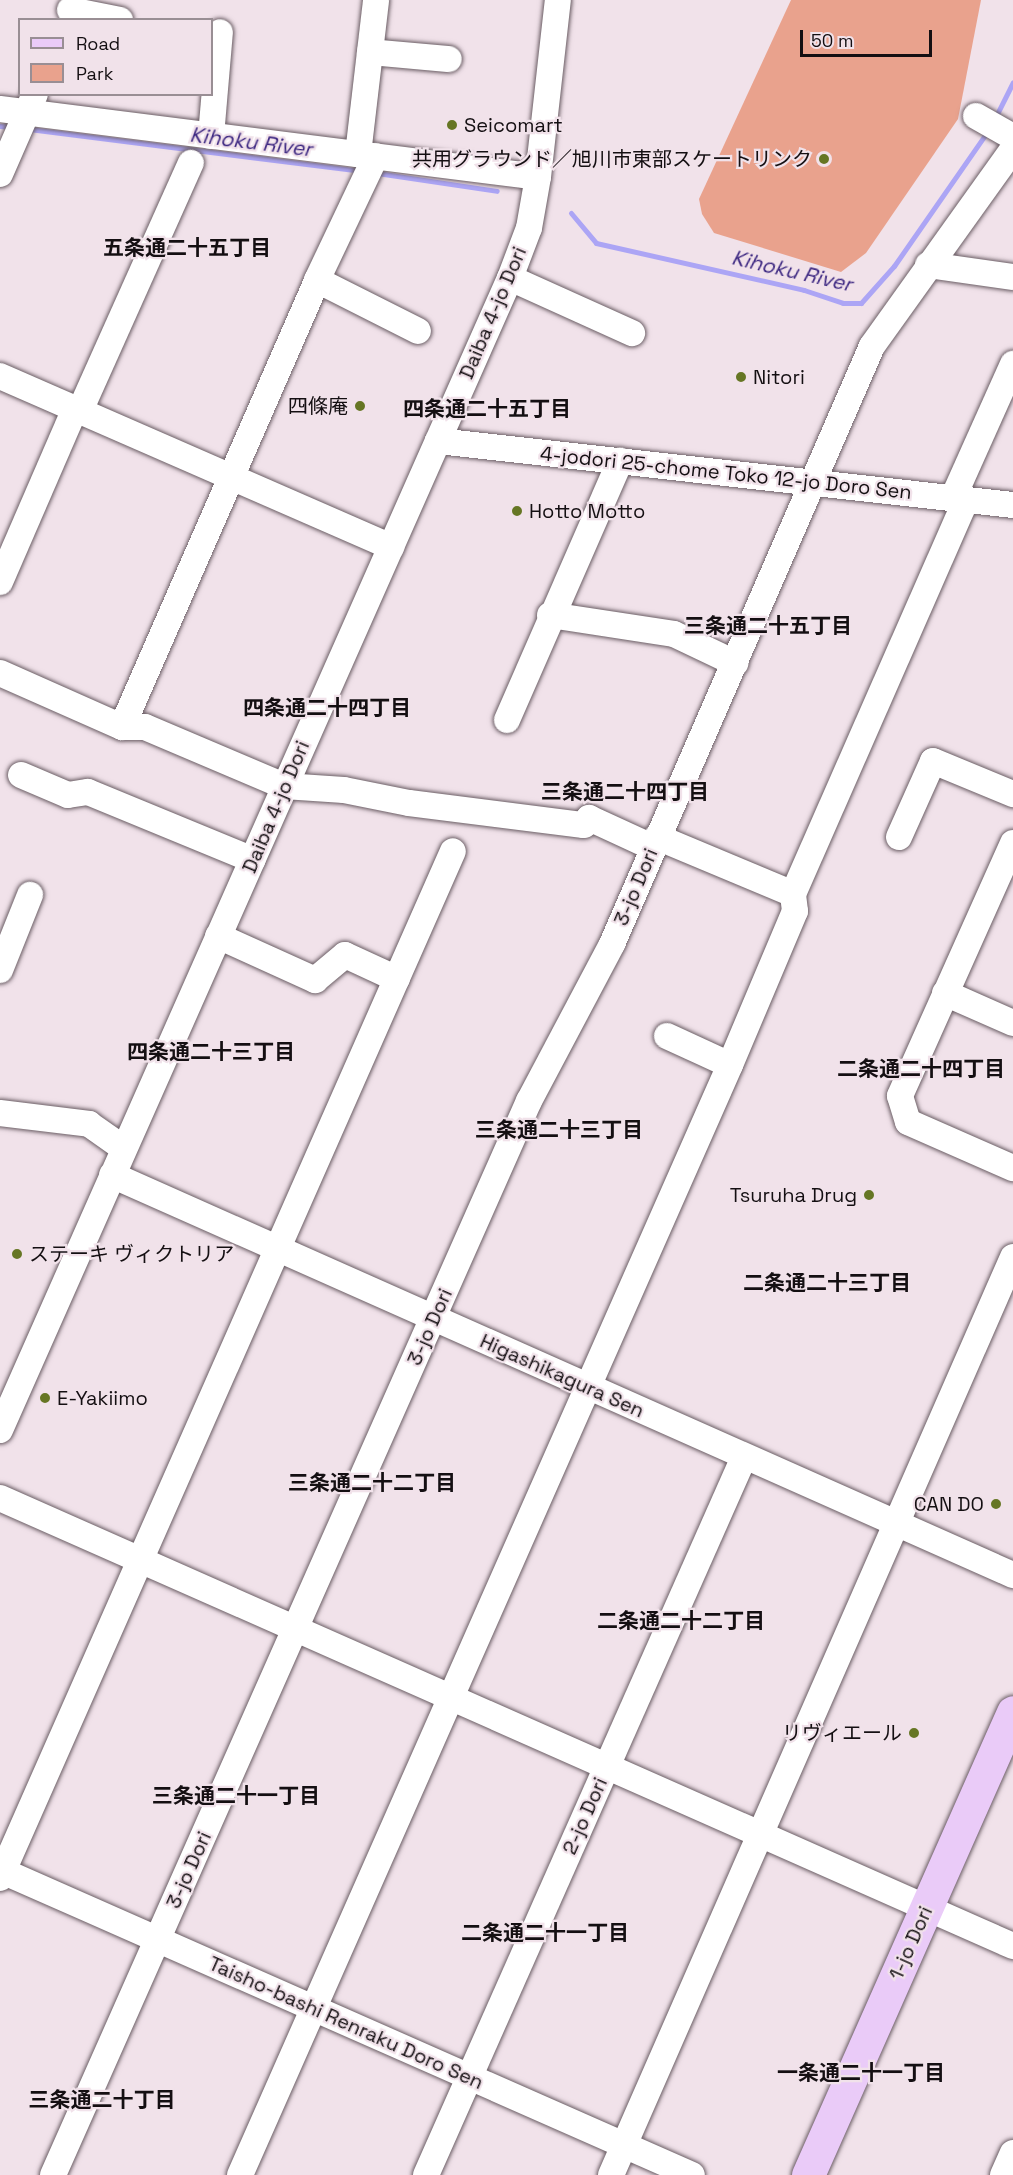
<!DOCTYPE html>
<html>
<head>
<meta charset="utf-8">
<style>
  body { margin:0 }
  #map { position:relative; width:1013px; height:2175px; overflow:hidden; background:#f1e2ea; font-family:"Space Grotesk","Noto Sans JP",sans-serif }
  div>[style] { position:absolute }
  .green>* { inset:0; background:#e9a28d }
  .stream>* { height:5px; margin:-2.5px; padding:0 2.5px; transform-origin:2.5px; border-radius:2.5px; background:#aca5f5 }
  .roads { filter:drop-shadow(0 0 2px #6a5d64) drop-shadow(0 0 2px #6a5d64) }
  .minor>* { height:26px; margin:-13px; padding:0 13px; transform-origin:13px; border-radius:13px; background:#fff }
  .major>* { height:33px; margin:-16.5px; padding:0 16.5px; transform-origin:16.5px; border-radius:16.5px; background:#eacbf8 }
  .dots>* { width:16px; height:16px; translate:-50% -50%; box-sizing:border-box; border:3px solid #f1e2ea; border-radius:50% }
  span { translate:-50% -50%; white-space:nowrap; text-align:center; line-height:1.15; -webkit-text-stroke:4.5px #f1e2ea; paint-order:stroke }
  .poi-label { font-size:20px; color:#140f12 }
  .left { translate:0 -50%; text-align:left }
  .right { translate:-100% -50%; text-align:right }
  .street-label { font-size:20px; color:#140f12 }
  .water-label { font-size:21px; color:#3c2781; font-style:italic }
  .neighbourhood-label { font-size:21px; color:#140f12; font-weight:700 }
  .legend { position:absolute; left:18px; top:18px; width:195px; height:78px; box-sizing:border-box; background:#f1e2ea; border:2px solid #998e94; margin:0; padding:8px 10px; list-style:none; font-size:18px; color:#140f12 }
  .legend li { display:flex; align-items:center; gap:12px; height:30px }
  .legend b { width:30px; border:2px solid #998e94 }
  .scale { position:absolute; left:800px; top:30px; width:132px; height:27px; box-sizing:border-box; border:3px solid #140f12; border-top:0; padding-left:8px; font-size:18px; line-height:21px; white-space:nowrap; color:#140f12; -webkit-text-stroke:4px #f1e2ea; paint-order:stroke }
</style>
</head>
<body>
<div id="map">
  <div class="green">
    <i style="clip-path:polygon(791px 0,981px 0,958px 119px,866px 253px,841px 272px,714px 233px,702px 214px,699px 199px)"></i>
  </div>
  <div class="stream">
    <i style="left:995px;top:118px;width:40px;rotate:-63.4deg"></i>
    <i style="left:0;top:126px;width:13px;rotate:4deg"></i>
    <i style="left:29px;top:129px;width:336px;rotate:7.2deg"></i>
    <i style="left:377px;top:173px;width:121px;rotate:8.5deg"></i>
    <i style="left:571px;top:213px;width:39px;rotate:50deg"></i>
    <i style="left:596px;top:243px;width:213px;rotate:12.7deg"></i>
    <i style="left:804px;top:290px;width:41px;rotate:18.4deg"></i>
    <i style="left:843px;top:303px;width:18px"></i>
    <i style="left:861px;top:303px;width:50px;rotate:-48.3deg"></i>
    <i style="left:894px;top:266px;width:163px;rotate:-55.2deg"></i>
  </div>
  <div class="roads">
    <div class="minor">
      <i style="left:70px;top:10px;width:51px;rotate:11.3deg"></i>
      <i style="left:370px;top:52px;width:79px;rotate:5.1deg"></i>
      <i style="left:0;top:109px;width:542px;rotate:7.2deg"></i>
      <i style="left:976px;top:116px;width:43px;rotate:29.6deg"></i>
      <i style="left:211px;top:136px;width:104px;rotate:-85.1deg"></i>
      <i style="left:358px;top:154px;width:155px;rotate:-83.3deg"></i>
      <i style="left:0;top:174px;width:87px;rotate:-66.4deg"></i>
      <i style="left:928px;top:265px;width:86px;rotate:8deg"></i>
      <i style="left:510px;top:278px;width:134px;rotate:24.3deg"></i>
      <i style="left:317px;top:280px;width:113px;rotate:26.8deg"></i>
      <i style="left:0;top:376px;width:427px;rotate:23.6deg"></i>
      <i style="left:79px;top:413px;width:274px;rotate:-65.9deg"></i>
      <i style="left:438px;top:441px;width:579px;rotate:6.35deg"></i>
      <i style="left:953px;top:498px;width:147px;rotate:-65.9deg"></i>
      <i style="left:0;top:582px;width:186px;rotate:-66.6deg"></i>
      <i style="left:550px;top:615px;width:125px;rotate:8.7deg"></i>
      <i style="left:674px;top:634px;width:68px;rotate:25.4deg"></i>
      <i style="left:0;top:673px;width:133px;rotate:23.9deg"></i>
      <i style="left:122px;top:727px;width:23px"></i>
      <i style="left:145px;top:727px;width:151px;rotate:23deg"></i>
      <i style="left:284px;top:786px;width:60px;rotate:3.8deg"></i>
      <i style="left:344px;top:790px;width:66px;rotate:11.3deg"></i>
      <i style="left:409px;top:803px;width:176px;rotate:7.2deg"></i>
      <i style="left:584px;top:825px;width:9px;rotate:-54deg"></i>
      <i style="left:589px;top:818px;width:69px;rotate:24.7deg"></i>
      <i style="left:507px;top:720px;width:283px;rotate:-66.4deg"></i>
      <i style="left:122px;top:727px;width:488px;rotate:-66.4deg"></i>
      <i style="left:317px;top:280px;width:137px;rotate:-64.6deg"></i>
      <i style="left:21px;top:775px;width:51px;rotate:23.1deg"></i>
      <i style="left:68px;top:795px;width:20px;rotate:-9deg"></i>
      <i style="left:88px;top:792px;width:178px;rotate:22.4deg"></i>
      <i style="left:657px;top:837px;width:147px;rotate:22.7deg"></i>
      <i style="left:899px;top:837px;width:83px;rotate:-65.9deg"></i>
      <i style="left:933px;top:761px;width:87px;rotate:22.4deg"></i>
      <i style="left:1013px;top:843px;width:277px;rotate:114.1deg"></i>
      <i style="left:900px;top:1096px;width:27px;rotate:73deg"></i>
      <i style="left:908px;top:1122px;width:115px;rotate:23.7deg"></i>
      <i style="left:218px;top:936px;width:107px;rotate:24.4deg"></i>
      <i style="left:315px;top:980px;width:39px;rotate:-40deg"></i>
      <i style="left:345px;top:955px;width:57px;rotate:24.8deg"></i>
      <i style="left:0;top:970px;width:81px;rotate:-68.2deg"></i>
      <i style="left:945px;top:993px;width:74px;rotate:23.8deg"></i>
      <i style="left:667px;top:1036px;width:69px;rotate:24.7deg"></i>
      <i style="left:0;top:1113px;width:90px;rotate:7deg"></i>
      <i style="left:89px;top:1124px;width:42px;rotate:35.2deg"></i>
      <i style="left:112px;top:1175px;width:986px;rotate:23.94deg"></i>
      <i style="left:0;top:1430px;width:1260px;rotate:-66.12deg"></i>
      <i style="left:510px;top:278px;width:53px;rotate:-69.2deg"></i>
      <i style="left:529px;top:228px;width:52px;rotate:-80deg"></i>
      <i style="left:538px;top:177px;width:178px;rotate:-83.6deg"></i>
      <i style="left:0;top:1498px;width:1108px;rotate:23.86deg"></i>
      <i style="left:0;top:1870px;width:756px;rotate:23.79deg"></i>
      <i style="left:0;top:1878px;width:1122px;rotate:-66.2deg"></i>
      <i style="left:53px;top:2175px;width:1175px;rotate:-66.1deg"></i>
      <i style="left:529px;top:1101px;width:178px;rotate:-62.1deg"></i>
      <i style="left:612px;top:944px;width:652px;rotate:-66.5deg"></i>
      <i style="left:872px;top:346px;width:242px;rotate:-54.4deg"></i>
      <i style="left:240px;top:2175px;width:1213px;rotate:-66.18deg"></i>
      <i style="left:730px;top:1065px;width:167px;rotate:-67.1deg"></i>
      <i style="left:795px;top:911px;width:17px;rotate:-97deg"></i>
      <i style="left:793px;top:894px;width:430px;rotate:-66.3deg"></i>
      <i style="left:426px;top:2175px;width:785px;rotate:-66.11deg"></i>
      <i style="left:611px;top:2175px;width:1002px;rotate:-66.35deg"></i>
      <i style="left:1003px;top:2175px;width:24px;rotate:-66deg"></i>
    </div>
    <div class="major">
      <i style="left:808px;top:2175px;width:506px;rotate:-66.12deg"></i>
    </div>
  </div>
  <div class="dots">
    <i style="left:452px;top:125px;background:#667624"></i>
    <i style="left:824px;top:159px;background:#667624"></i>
    <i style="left:741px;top:377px;background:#667624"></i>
    <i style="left:360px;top:406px;background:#667624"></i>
    <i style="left:517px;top:511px;background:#667624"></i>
    <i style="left:869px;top:1195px;background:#667624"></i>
    <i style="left:17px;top:1254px;background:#667624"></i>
    <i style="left:45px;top:1398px;background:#667624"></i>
    <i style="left:996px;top:1504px;background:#667624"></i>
    <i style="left:914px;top:1733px;background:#667624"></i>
  </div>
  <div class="poi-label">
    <span class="left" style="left:464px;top:125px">Seicomart</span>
    <span class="right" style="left:812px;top:159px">共用グラウンド／旭川市東部スケートリンク</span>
    <span class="left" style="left:753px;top:377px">Nitori</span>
    <span class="right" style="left:348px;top:406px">四條庵</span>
    <span class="left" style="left:529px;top:511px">Hotto Motto</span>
    <span class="right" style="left:857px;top:1195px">Tsuruha Drug</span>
    <span class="left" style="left:29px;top:1254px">ステーキ ヴィクトリア</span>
    <span class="left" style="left:57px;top:1398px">E-Yakiimo</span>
    <span class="right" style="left:984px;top:1504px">CAN DO</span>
    <span class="right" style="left:902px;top:1733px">リヴィエール</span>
  </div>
  <div class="street-label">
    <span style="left:493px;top:313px;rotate:-67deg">Daiba 4-jo Dori</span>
    <span style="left:726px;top:473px;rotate:6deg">4-jodori 25-chome Toko 12-jo Doro Sen</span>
    <span style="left:276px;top:807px;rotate:-67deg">Daiba 4-jo Dori</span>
    <span style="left:636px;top:887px;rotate:-67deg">3-jo Dori</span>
    <span style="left:430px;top:1327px;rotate:-66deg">3-jo Dori</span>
    <span style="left:562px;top:1376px;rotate:24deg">Higashikagura Sen</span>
    <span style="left:585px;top:1816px;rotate:-66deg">2-jo Dori</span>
    <span style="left:189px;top:1870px;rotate:-66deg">3-jo Dori</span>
    <span style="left:911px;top:1943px;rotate:-66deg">1-jo Dori</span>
    <span style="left:346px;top:2023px;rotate:24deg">Taisho-bashi Renraku Doro Sen</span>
  </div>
  <div class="water-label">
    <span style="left:251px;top:142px;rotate:7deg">Kihoku River</span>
    <span style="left:792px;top:271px;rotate:13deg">Kihoku River</span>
  </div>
  <div class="neighbourhood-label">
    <span style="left:187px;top:248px">五条通二十五丁目</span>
    <span style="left:487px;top:409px">四条通二十五丁目</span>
    <span style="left:768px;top:626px">三条通二十五丁目</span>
    <span style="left:327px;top:708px">四条通二十四丁目</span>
    <span style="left:625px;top:792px">三条通二十四丁目</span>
    <span style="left:211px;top:1052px">四条通二十三丁目</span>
    <span style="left:921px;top:1069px">二条通二十四丁目</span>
    <span style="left:559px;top:1130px">三条通二十三丁目</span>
    <span style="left:827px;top:1283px">二条通二十三丁目</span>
    <span style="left:372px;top:1483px">三条通二十二丁目</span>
    <span style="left:681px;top:1621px">二条通二十二丁目</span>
    <span style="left:236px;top:1796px">三条通二十一丁目</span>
    <span style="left:545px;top:1933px">二条通二十一丁目</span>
    <span style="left:861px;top:2073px">一条通二十一丁目</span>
    <span style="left:102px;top:2100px">三条通二十丁目</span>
  </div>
  <ul class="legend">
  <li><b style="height:8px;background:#eacbf8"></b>Road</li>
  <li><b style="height:16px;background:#e9a28d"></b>Park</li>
  </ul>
  <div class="scale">50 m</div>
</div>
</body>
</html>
